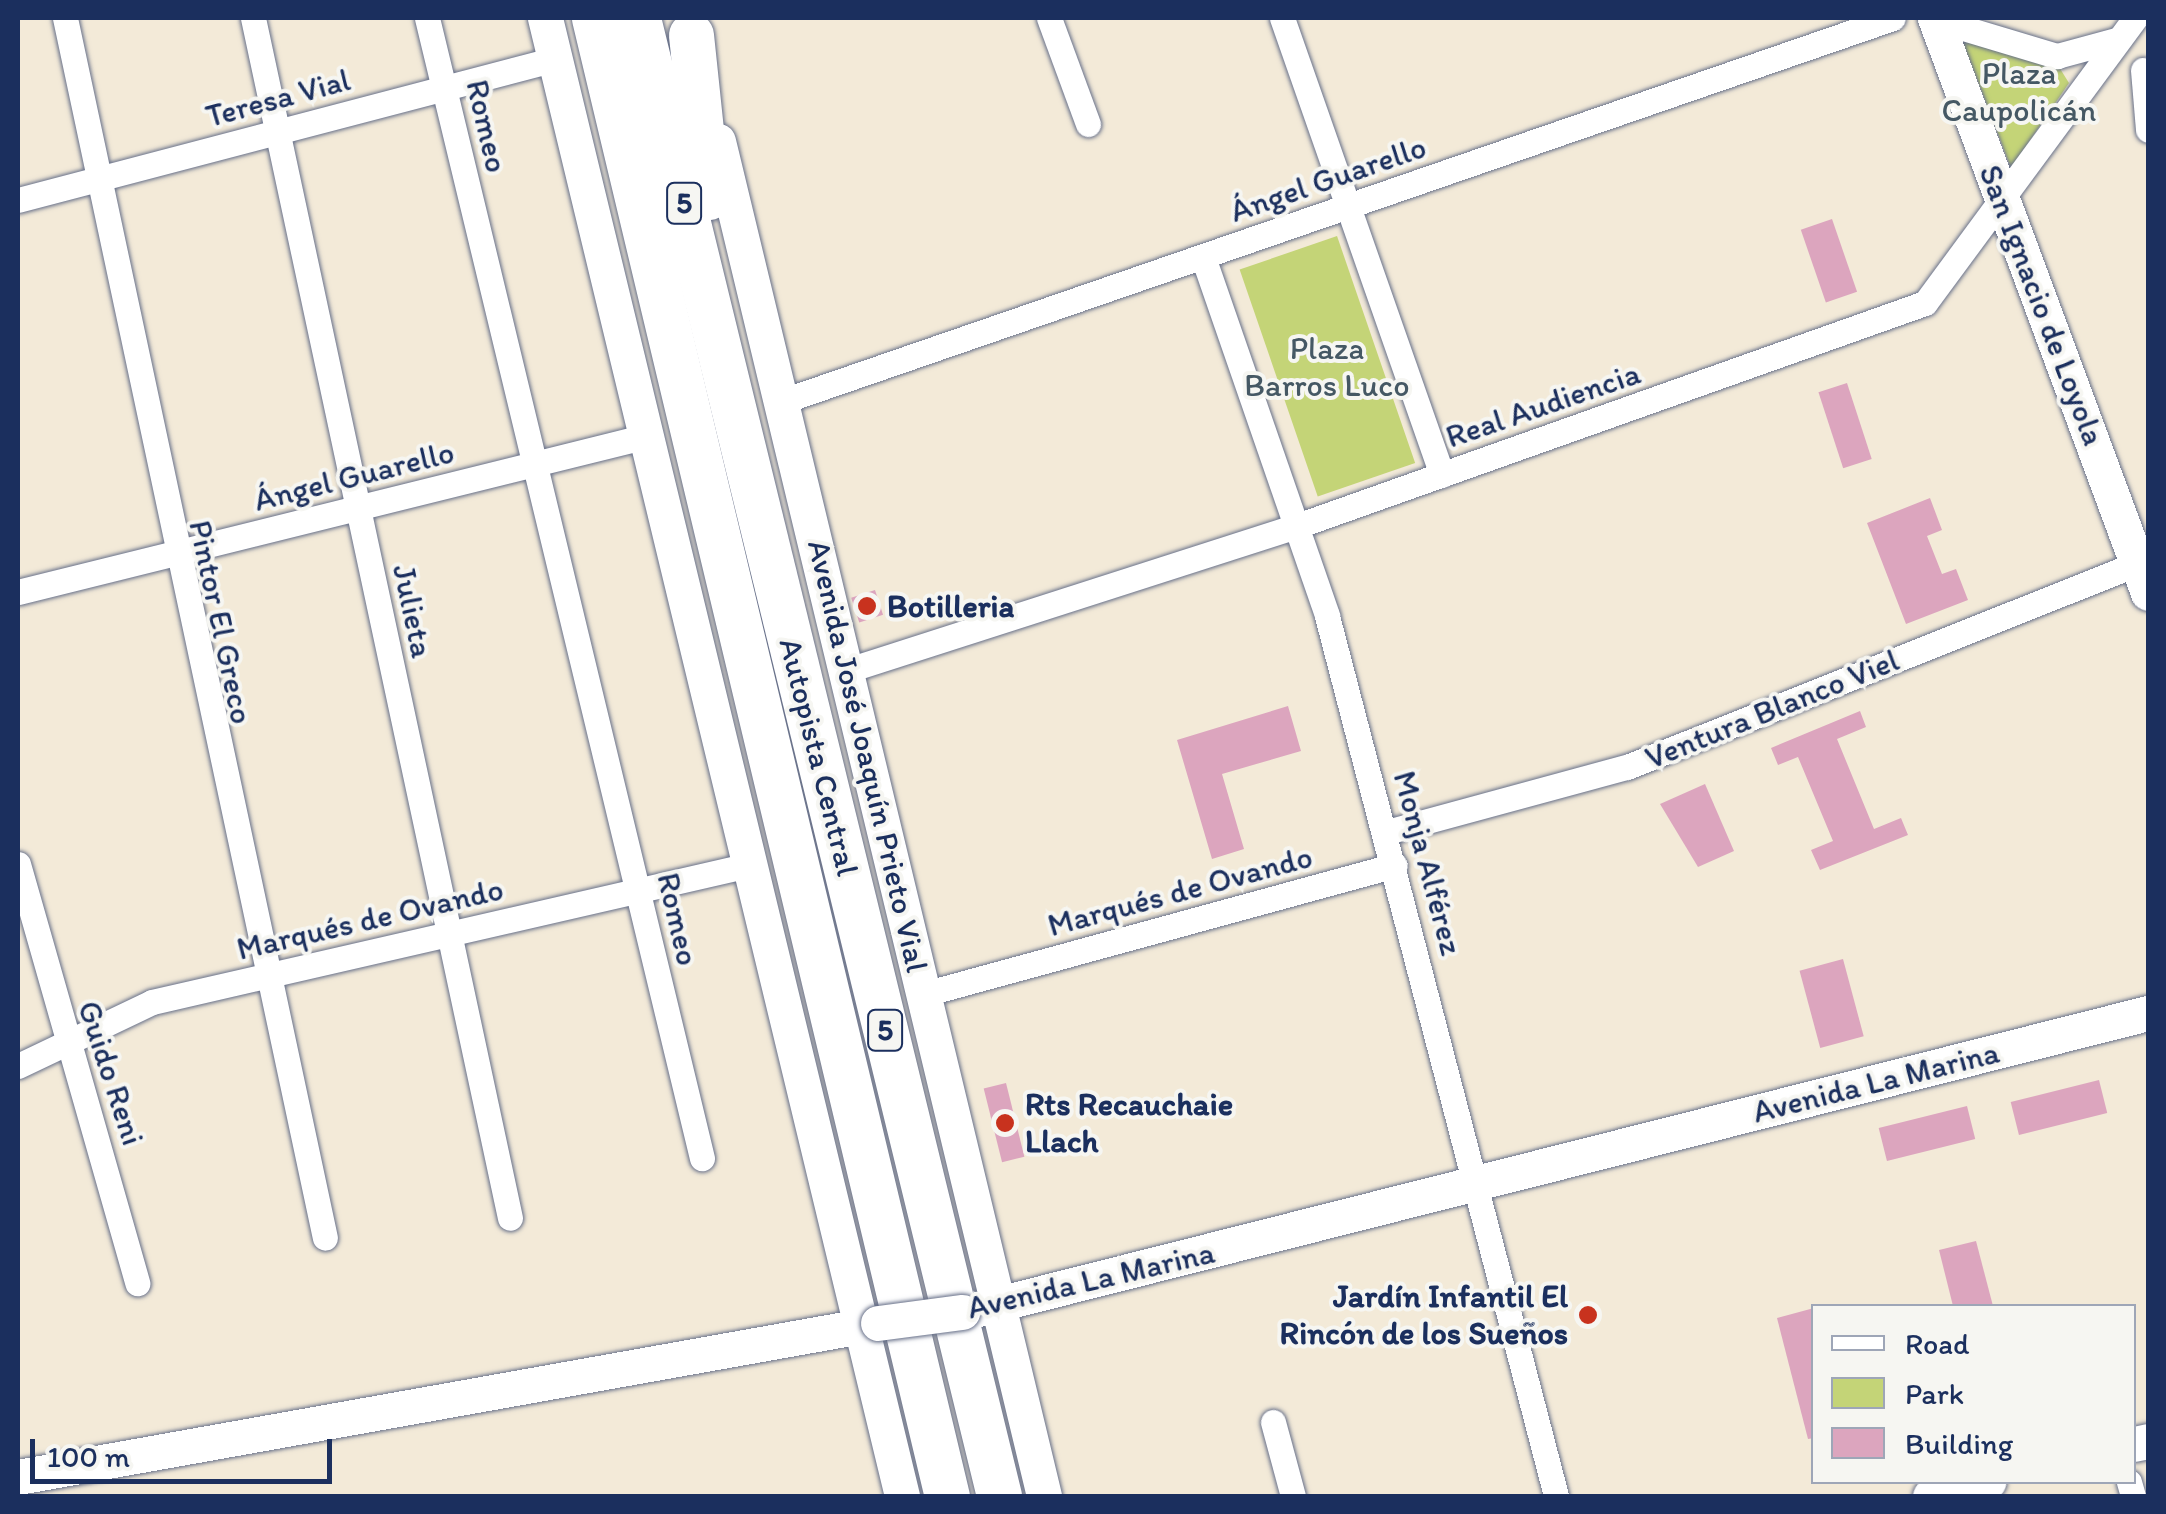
<!DOCTYPE html>
<html>
<head>
<meta charset="utf-8">
<style>
  body { margin:0 }
  #map { position:relative; width:2166px; height:1514px; overflow:hidden; background:#f3ead8; font-family:Itim,sans-serif }
  div>[style] { position:absolute }
  .green>* { inset:0; background:#c4d477; transform-origin:0 0 }
  .building>* { inset:0; background:#dca5be; transform-origin:0 0 }
  .roads { filter:drop-shadow(0 0 2px #677089) drop-shadow(0 0 2px #677089) }
  .street>* { height:25px; margin:-12.5px; padding:0 12.5px; transform-origin:12.5px; border-radius:12.5px; background:#fff }
  .secondary>* { height:35px; margin:-17.5px; padding:0 17.5px; transform-origin:17.5px; border-radius:17.5px; background:#fff }
  .highway>* { height:45px; margin:-22.5px; padding:0 22.5px; transform-origin:22.5px; border-radius:22.5px; background:#fff }
  .bridges { filter:drop-shadow(0 0 2px #677089) drop-shadow(0 0 2px #677089) }
  .secondary-bridge>* { height:35px; margin:-17.5px; padding:0 17.5px; transform-origin:17.5px; border-radius:17.5px; background:#fff }
  .dots>* { width:28px; height:28px; translate:-50% -50%; box-sizing:border-box; border:5px solid #f6f6f2; border-radius:50% }
  span { translate:-50% -50%; white-space:nowrap; text-align:center; line-height:1.15; -webkit-text-stroke:8px #f6f6f2; paint-order:stroke }
  .shield-label span { padding:2px 8px; background:#f6f6f2; border:2px solid; border-radius:8px; -webkit-text-stroke-width:0 }
  .shield-label { font-size:30px; color:#1b2f5e; font-weight:700 }
  .park-label { font-size:32px; color:#455864 }
  .street-label { font-size:32px; color:#1b2f5e }
  .poi-label { font-size:32px; color:#1b2f5e; font-weight:700 }
  .left { translate:0 -50%; text-align:left }
  .right { translate:-100% -50%; text-align:right }
  .frame { position:absolute; inset:0; border:20px solid #1b2f5e; pointer-events:none }
  .legend { position:absolute; left:1811px; top:1304px; width:325px; height:180px; box-sizing:border-box; background:#f6f6f2; border:2px solid #9ea6b7; margin:0; padding:12px 18px; list-style:none; font-size:30px; color:#1b2f5e }
  .legend li { display:flex; align-items:center; gap:20px; height:50px }
  .legend b { width:50px; border:2px solid #9ea6b7 }
  .scale { position:absolute; left:30px; top:1439px; width:302px; height:45px; box-sizing:border-box; border:5px solid #1b2f5e; border-top:0; padding-left:12px; font-size:30px; line-height:35px; white-space:nowrap; color:#1b2f5e; -webkit-text-stroke:8px #f6f6f2; paint-order:stroke }
</style>
</head>
<body>
<div id="map">
  <div class="green">
    <i style="clip-path:polygon(1962px 40px,2059px 67px,2069px 83px,2011px 168px)"></i>
    <i style="left:1337px;top:236px;width:240px;height:103px;rotate:71deg"></i>
  </div>
  <div class="building">
    <i style="left:1832px;top:219px;width:77px;height:33px;rotate:71deg"></i>
    <i style="left:1847px;top:383px;width:80px;height:30px;rotate:72deg"></i>
    <i style="clip-path:polygon(1930px 498px,1942px 530px,1927px 536px,1942px 574px,1956px 569px,1968px 600px,1906px 624px,1867px 523px)"></i>
    <i style="left:875px;top:590px;width:26px;height:25px;rotate:72deg"></i>
    <i style="clip-path:polygon(1288px 706px,1301px 751px,1222px 774px,1244px 849px,1212px 859px,1177px 740px)"></i>
    <i style="clip-path:polygon(1860px 711px,1866px 727px,1837px 739px,1874px 829px,1901px 818px,1908px 835px,1820px 870px,1811px 850px,1833px 841px,1798px 757px,1778px 765px,1771px 748px)"></i>
    <i style="clip-path:polygon(1705px 784px,1734px 851px,1698px 867px,1660px 804px)"></i>
    <i style="left:1843px;top:959px;width:80px;height:45px;rotate:75deg"></i>
    <i style="left:2099px;top:1080px;width:34px;height:91px;rotate:76deg"></i>
    <i style="left:1006px;top:1083px;width:76px;height:23px;rotate:76deg"></i>
    <i style="left:1967px;top:1106px;width:34px;height:91px;rotate:76deg"></i>
    <i style="clip-path:polygon(1976px 1241px,1993px 1306px,1953px 1306px,1939px 1250px)"></i>
    <i style="clip-path:polygon(1814px 1308px,1814px 1438px,1808px 1439px,1777px 1318px)"></i>
  </div>
  <div class="roads">
    <div class="street">
      <i style="left:65px;top:18px;width:1247px;rotate:77.97deg"></i>
      <i style="left:253px;top:18px;width:1227px;rotate:77.91deg"></i>
      <i style="left:427px;top:18px;width:1173px;rotate:76.44deg"></i>
      <i style="left:1049px;top:18px;width:113px;rotate:69.8deg"></i>
      <i style="left:1282px;top:18px;width:484px;rotate:70.7deg"></i>
      <i style="left:1930px;top:18px;width:133px;rotate:16.7deg"></i>
      <i style="left:2057px;top:56px;width:61px;rotate:-15.2deg"></i>
      <i style="left:2143px;top:70px;width:60px;rotate:85.2deg"></i>
      <i style="left:18px;top:200px;width:555px;rotate:-14.71deg"></i>
      <i style="left:1203px;top:257px;width:380px;rotate:70.9deg"></i>
      <i style="left:1327px;top:616px;width:909px;rotate:75.41deg"></i>
      <i style="left:783px;top:401px;width:1174px;rotate:-19.04deg"></i>
      <i style="left:18px;top:592px;width:648px;rotate:-13.93deg"></i>
      <i style="left:848px;top:670px;width:472px;rotate:-17.8deg"></i>
      <i style="left:1297px;top:526px;width:666px;rotate:-19.55deg"></i>
      <i style="left:1925px;top:303px;width:354px;rotate:-53.6deg"></i>
      <i style="left:1387px;top:832px;width:249px;rotate:-15.2deg"></i>
      <i style="left:1627px;top:767px;width:553px;rotate:-21.74deg"></i>
      <i style="left:18px;top:864px;width:436px;rotate:74.1deg"></i>
      <i style="left:924px;top:994px;width:488px;rotate:-15.3deg"></i>
      <i style="left:18px;top:1066px;width:148px;rotate:-25.5deg"></i>
      <i style="left:152px;top:1002px;width:613px;rotate:-12.92deg"></i>
      <i style="left:1273px;top:1422px;width:77px;rotate:74.9deg"></i>
      <i style="left:2129px;top:1482px;width:15px;rotate:74deg"></i>
    </div>
    <div class="secondary">
      <i style="left:545px;top:18px;width:1521px;rotate:76.42deg"></i>
      <i style="left:1935px;top:18px;width:613px;rotate:69.67deg"></i>
      <i style="left:718px;top:141px;width:1394px;rotate:76.47deg"></i>
      <i style="left:978px;top:1309px;width:1207px;rotate:-14.2deg"></i>
      <i style="left:2134px;top:1444px;width:14px;rotate:-12deg"></i>
      <i style="left:18px;top:1477px;width:874px;rotate:-10.15deg"></i>
      <i style="left:1930px;top:1496px;width:60px;rotate:-13.6deg"></i>
    </div>
    <div class="highway">
      <i style="left:594px;top:18px;width:1520px;rotate:76.57deg"></i>
      <i style="left:638px;top:18px;width:1521px;rotate:76.27deg"></i>
      <i style="left:691px;top:35px;width:163px;rotate:84deg"></i>
    </div>
  </div>
  <div class="bridges">
    <div class="secondary-bridge">
      <i style="left:878px;top:1323px;width:85px;rotate:-7.5deg"></i>
    </div>
  </div>
  <div class="dots">
    <i style="left:867px;top:606px;background:#c8321e"></i>
    <i style="left:1005px;top:1123px;background:#c8321e"></i>
    <i style="left:1588px;top:1315px;background:#c8321e"></i>
  </div>
  <div class="shield-label">
    <span style="left:684px;top:203px">5</span>
    <span style="left:885px;top:1030px">5</span>
  </div>
  <div class="park-label">
    <span style="left:2019px;top:92px">Plaza<br>Caupolicán</span>
    <span style="left:1327px;top:367px">Plaza<br>Barros Luco</span>
  </div>
  <div class="street-label">
    <span style="left:278px;top:98px;rotate:-15deg">Teresa Vial</span>
    <span style="left:487px;top:126px;rotate:77deg">Romeo</span>
    <span style="left:1328px;top:179px;rotate:-19deg">Ángel Guarello</span>
    <span style="left:2042px;top:305px;rotate:69deg">San Ignacio de Loyola</span>
    <span style="left:1543px;top:405px;rotate:-19deg">Real Audiencia</span>
    <span style="left:354px;top:476px;rotate:-14deg">Ángel Guarello</span>
    <span style="left:413px;top:611px;rotate:78deg">Julieta</span>
    <span style="left:221px;top:622px;rotate:78deg">Pintor El Greco</span>
    <span style="left:1772px;top:709px;rotate:-22deg">Ventura Blanco Viel</span>
    <span style="left:868px;top:756px;rotate:77deg">Avenida José Joaquín Prieto Vial</span>
    <span style="left:819px;top:757px;rotate:76deg">Autopista Central</span>
    <span style="left:1428px;top:863px;rotate:75deg">Monja Alférez</span>
    <span style="left:1180px;top:891px;rotate:-15deg">Marqués de Ovando</span>
    <span style="left:370px;top:919px;rotate:-13deg">Marqués de Ovando</span>
    <span style="left:678px;top:919px;rotate:77deg">Romeo</span>
    <span style="left:111px;top:1073px;rotate:72deg">Guido Reni</span>
    <span style="left:1876px;top:1082px;rotate:-14deg">Avenida La Marina</span>
    <span style="left:1091px;top:1280px;rotate:-13deg">Avenida La Marina</span>
  </div>
  <div class="poi-label">
    <span class="left" style="left:887px;top:606px">Botilleria</span>
    <span class="left" style="left:1025px;top:1123px">Rts Recauchaie<br>Llach</span>
    <span class="right" style="left:1568px;top:1315px">Jardín Infantil El<br>Rincón de los Sueños</span>
  </div>
  <div class="frame"></div>
  <ul class="legend">
  <li><b style="height:12px;background:#fff"></b>Road</li>
  <li><b style="height:28px;background:#c4d477"></b>Park</li>
  <li><b style="height:28px;background:#dca5be"></b>Building</li>
  </ul>
  <div class="scale">100 m</div>
</div>
</body>
</html>
